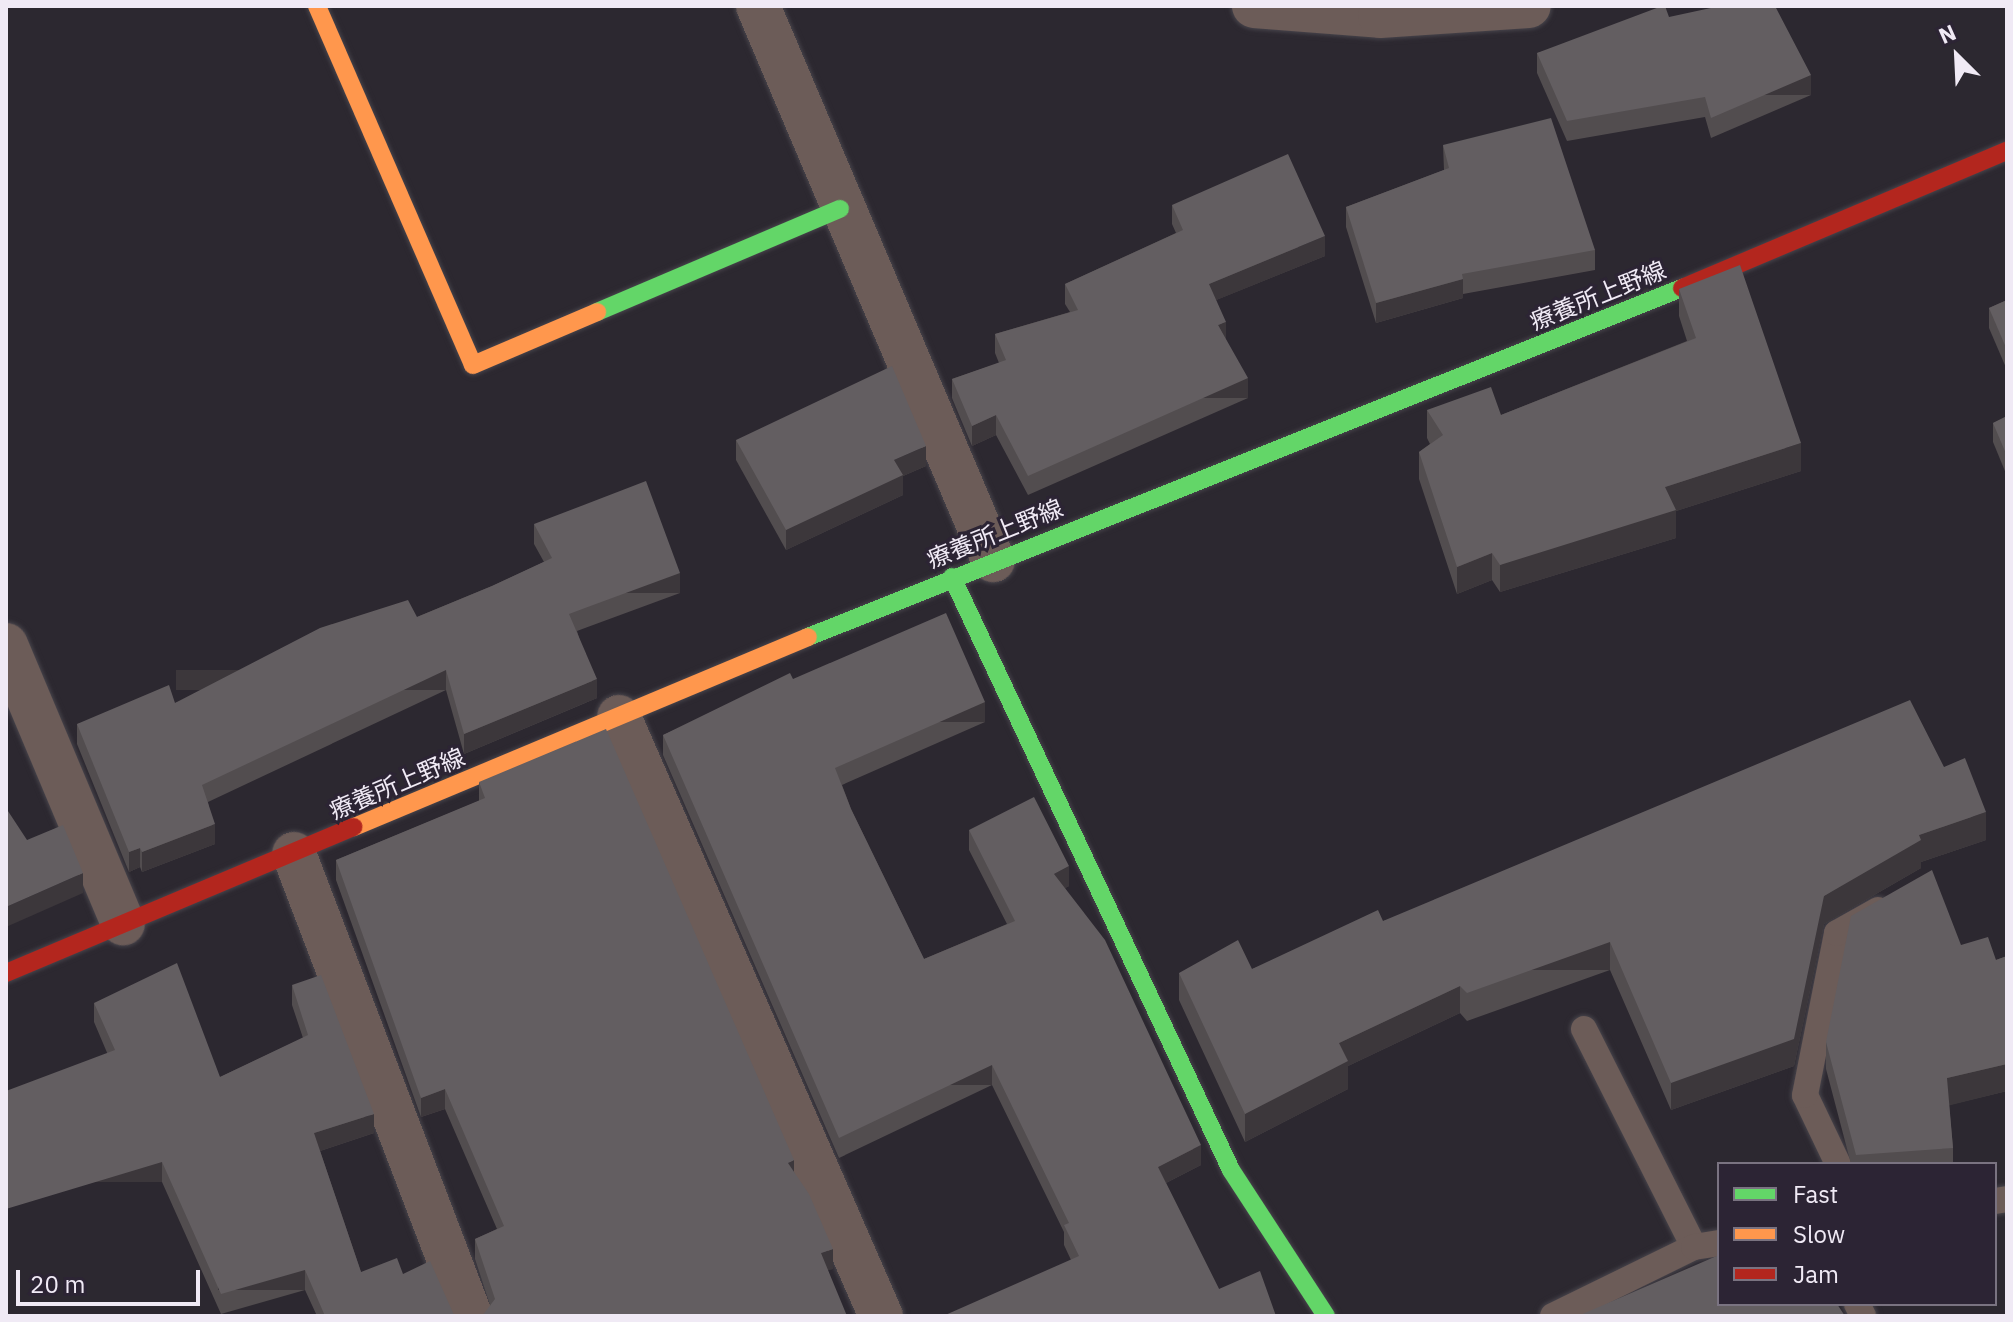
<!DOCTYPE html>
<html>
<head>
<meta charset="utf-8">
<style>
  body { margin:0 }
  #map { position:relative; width:2013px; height:1322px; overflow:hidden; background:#2c2830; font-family:"IBM Plex Sans","Noto Sans JP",sans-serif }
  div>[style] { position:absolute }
  .roads { filter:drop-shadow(0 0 2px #47444b) drop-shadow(0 0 2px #47444b) }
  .lane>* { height:26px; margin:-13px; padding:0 13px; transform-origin:13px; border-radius:13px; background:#6c5c58 }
  .street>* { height:44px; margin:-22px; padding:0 22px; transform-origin:22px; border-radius:22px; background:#6c5c58 }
  .fast>* { height:18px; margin:-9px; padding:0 9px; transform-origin:9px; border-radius:9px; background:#63d668 }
  .slow>* { height:18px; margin:-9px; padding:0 9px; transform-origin:9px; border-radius:9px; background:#ff974d }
  .jam>* { height:18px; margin:-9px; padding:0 9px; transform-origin:9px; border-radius:9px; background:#b3261e }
  .wall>* { inset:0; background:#524d4f }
  .shaded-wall>* { inset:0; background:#3c373b; transform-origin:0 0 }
  .building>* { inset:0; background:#635e61 }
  span { translate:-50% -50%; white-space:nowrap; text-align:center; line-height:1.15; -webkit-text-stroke:6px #2c2434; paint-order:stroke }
  .street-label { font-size:24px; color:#f0eaf5 }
  .frame { position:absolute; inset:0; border:8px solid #f0eaf5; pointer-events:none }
  .legend { position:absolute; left:1717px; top:1162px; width:280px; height:144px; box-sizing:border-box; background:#2c2434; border:2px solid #7a7381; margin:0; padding:10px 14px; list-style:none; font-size:24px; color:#f0eaf5 }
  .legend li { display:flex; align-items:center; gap:16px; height:40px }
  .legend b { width:40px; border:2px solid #7a7381 }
  .north { position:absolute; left:1917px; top:16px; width:80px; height:80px; -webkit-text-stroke:6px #2c2434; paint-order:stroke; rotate:336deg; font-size:22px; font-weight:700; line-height:32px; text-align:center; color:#f0eaf5 }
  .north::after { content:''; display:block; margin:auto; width:28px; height:36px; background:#f0eaf5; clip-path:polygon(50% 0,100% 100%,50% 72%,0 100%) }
  .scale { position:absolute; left:16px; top:1270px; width:184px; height:36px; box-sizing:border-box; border:4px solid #f0eaf5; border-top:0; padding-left:10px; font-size:24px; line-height:28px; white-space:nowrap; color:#f0eaf5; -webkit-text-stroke:6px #2c2434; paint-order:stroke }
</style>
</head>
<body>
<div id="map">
  <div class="roads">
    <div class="lane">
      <i style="left:1584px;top:1029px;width:244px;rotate:63.2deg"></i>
      <i style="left:1838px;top:1164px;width:76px;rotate:-115.6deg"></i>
      <i style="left:1805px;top:1095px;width:165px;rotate:-78.8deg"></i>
      <i style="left:1837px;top:933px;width:47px;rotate:-29.3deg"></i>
      <i style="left:1995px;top:1201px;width:12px;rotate:-9deg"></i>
      <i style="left:1857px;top:1304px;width:13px;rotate:63deg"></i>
      <i style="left:1553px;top:1316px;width:157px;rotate:-26.1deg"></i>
      <i style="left:1694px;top:1247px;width:25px;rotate:-9deg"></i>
    </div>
    <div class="street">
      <i style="left:758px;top:6px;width:602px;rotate:67.01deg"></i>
      <i style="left:1254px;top:6px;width:126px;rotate:4.5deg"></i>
      <i style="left:1380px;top:16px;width:149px;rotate:-3.8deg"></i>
      <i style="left:6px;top:645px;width:302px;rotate:67.2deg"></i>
      <i style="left:619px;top:717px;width:654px;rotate:66.38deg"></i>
      <i style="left:294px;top:854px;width:494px;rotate:69.1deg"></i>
    </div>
    <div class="fast">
      <i style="left:597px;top:312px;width:264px;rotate:-23deg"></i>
      <i style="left:952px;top:577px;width:655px;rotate:64.8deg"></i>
      <i style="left:1231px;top:1170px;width:174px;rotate:56.9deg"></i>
      <i style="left:808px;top:637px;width:941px;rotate:-21.77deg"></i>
    </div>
    <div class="slow">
      <i style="left:317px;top:6px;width:391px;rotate:66.5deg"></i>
      <i style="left:473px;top:365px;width:135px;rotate:-23.1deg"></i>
      <i style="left:354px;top:827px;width:492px;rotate:-22.7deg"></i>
    </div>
    <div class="jam">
      <i style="left:1682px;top:288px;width:353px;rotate:-22.9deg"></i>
      <i style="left:6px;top:973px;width:377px;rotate:-22.8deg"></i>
    </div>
  </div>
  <div class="wall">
    <i style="clip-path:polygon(1669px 17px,1811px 95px,1711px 138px,1705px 117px,1567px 141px,1537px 73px,1537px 53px)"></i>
    <i style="clip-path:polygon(1443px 145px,1595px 250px,1595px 270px,1463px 294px,1463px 298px,1376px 323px,1346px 227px,1346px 207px,1444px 170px)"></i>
    <i style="clip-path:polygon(1172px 205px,1325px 256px,1216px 300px,1226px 340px,1248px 398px,1028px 495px,996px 435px,972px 446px,952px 398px,952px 379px,999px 363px,995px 353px,995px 334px,1070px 312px,1065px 304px,1065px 284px,1176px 233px,1172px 224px)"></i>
    <i style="clip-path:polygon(1679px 289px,1801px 471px,1676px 511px,1676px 538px,1500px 592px,1492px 580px,1457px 594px,1419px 479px,1419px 452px,1430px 444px,1427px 438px,1427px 410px,1501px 415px,1687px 341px,1679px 316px)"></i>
    <i style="clip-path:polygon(2007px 300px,2007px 370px,1989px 328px,1989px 308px)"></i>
    <i style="clip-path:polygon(2007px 416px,2007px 476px,1993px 442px,1993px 423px)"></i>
    <i style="clip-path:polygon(736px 440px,926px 466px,903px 476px,903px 495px,786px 550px,736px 460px)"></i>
    <i style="clip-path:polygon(534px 524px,680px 593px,577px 631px,597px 698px,464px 754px,446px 690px,208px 802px,215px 844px,142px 872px,140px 867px,129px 872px,77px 744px,77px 724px,175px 703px,417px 617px,492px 586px,544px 562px,534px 544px)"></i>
    <i style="clip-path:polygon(793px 679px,985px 722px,842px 785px,851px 809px,924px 959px,1007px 924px,969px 850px,969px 830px,1069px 886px,1065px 888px,1201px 1165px,1166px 1183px,1219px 1289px,1071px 1260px,1064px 1245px,1064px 1232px,992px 1085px,839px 1158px,663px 755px,663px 735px)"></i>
    <i style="clip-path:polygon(1944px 767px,1986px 840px,1921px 862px,1921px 868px,1824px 924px,1794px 1066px,1671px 1110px,1610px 970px,1467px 1021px,1460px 1013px,1348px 1066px,1348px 1089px,1245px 1142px,1179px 1000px,1179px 973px,1252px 969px,1383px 921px)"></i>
    <i style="clip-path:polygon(479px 782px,794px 1172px,833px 1269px,490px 1305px,475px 1259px,475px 1239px,497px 1229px,445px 1109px,421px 1117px,336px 880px,336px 860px,479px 801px)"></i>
    <i style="clip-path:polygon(1961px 945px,1996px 960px,2007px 956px,2007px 1091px,1949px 1105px,1953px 1148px,1953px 1164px,1851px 1164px,1826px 1069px,1826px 1042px)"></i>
    <i style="clip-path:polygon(292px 985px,374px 1133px,320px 1151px,361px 1272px,403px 1274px,454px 1315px,460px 1316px,317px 1316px,305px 1290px,221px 1314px,162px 1182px,94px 1022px,94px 1003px,220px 1077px,303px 1038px,292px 1005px)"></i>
    <i style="clip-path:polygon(2007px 1216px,2007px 1242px,2005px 1237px,2005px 1217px)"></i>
  </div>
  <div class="shaded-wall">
    <i style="left:1811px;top:75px;width:20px;height:109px;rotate:90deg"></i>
    <i style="clip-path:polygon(1325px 236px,1325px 256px,1209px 303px,1209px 284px)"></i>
    <i style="clip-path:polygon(1463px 279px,1463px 298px,1376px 323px,1376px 303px)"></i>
    <i style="clip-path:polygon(1226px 322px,1226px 341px,1218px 325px)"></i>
    <i style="left:1248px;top:378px;width:20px;height:241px;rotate:90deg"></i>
    <i style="clip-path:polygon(996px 415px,996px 435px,972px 446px,972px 426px)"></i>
    <i style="clip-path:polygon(1801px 443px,1801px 471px,1676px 511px,1676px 538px,1500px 592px,1500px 565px,1665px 487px)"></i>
    <i style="clip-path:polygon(926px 446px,926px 466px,903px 476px,903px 495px,786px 550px,786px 530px,894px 460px)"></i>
    <i style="clip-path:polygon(1492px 553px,1492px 580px,1457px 594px,1457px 567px)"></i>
    <i style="left:680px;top:573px;width:20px;height:118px;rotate:90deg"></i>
    <i style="left:446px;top:670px;width:20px;height:270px;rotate:90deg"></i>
    <i style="clip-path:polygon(597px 679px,597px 698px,464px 754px,464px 734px)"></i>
    <i style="left:985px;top:702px;width:20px;height:164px;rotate:90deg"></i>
    <i style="clip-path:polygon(1986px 812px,1986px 840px,1921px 862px,1921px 868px,1824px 924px,1794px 1066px,1671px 1110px,1671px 1083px,1824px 896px,1919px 835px)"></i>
    <i style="clip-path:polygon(215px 824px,215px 844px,142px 872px,142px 852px)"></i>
    <i style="clip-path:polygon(140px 848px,140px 867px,129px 872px,129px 852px)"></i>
    <i style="clip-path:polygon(1069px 866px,1069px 886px,1054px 894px,1054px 874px)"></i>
    <i style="clip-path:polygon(83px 873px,83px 893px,6px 927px,6px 907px)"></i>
    <i style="left:1610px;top:942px;width:28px;height:152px;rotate:90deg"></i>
    <i style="clip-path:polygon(1460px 986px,1460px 1013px,1348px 1066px,1348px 1089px,1245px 1142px,1245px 1114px,1339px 1043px)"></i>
    <i style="clip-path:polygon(2007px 1064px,2007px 1091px,1947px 1106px,1947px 1078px)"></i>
    <i style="left:992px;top:1065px;width:20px;height:170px;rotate:90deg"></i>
    <i style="clip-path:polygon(445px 1089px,445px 1109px,421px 1117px,421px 1098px)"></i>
    <i style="clip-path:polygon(374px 1114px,374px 1133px,314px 1153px,314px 1133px)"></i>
    <i style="clip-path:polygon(1201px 1145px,1201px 1165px,1158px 1187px,1158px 1167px)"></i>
    <i style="clip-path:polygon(794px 1160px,794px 1179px,788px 1163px)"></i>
    <i style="left:162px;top:1162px;width:20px;height:163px;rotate:90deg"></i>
    <i style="clip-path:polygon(833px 1249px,833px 1269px,821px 1272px,821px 1253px)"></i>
    <i style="left:305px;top:1270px;width:20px;height:87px;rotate:90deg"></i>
  </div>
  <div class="building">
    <i style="clip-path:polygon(1662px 6px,1665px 6px,1669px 17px,1720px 6px,1775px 6px,1811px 75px,1711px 118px,1705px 97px,1567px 121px,1537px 53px)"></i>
    <i style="clip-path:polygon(1551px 118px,1595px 250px,1462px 274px,1463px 279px,1376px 303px,1346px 207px,1449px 168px,1443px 145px)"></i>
    <i style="clip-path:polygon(1288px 154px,1325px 236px,1209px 284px,1226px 322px,1218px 325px,1248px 378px,1028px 476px,996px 415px,972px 426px,952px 379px,1006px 360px,995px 334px,1078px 310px,1065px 284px,1183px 230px,1172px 205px)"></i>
    <i style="clip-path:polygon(1740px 265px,1801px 443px,1665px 487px,1676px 510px,1500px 565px,1492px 553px,1457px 567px,1419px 452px,1443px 435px,1427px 410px,1491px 387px,1501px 415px,1696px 338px,1679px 289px)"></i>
    <i style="clip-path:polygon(2007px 300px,2007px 350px,1989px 308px)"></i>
    <i style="clip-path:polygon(892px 366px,926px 446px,894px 460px,903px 475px,786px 530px,736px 440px)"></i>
    <i style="clip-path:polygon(2007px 416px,2007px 456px,1993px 423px)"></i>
    <i style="clip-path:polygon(646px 481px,680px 573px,569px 614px,597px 679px,464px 734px,446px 670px,202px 785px,215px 824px,142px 852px,140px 848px,129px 852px,77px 724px,169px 685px,175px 703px,320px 628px,408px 600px,417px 617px,492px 586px,552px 558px,534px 524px)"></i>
    <i style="clip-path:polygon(946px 613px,985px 702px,835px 768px,851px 809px,924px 959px,1015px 921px,969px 830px,1034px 797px,1069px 866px,1054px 874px,1105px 940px,1201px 1145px,1158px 1167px,1219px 1289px,1260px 1271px,1276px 1316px,943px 1316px,1079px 1256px,1064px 1225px,1069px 1223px,992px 1065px,839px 1138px,663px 735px,790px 673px,793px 679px)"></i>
    <i style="clip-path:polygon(1910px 700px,1944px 767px,1965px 758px,1986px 812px,1919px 835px,1921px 840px,1824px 896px,1794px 1039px,1671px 1083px,1610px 942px,1467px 993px,1460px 986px,1339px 1043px,1348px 1061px,1245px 1114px,1179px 973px,1238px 940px,1252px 969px,1378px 910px,1383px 921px)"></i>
    <i style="clip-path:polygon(606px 729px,794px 1160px,788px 1163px,809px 1194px,833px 1249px,821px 1253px,847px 1316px,482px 1316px,495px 1299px,475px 1239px,504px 1226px,445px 1089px,421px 1098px,336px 860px,485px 798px,479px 782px)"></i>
    <i style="clip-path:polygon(6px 808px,27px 840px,63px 825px,83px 873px,6px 907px)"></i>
    <i style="clip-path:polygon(1932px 870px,1961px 945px,1988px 937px,1996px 960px,2007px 956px,2007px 1064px,1947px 1078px,1953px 1148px,1856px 1155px,1826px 1042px,1851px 916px)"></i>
    <i style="clip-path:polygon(177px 963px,220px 1077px,308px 1035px,292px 985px,321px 975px,374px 1114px,314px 1133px,361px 1272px,397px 1258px,403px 1274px,430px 1261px,454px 1315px,460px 1316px,325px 1316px,305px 1270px,221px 1294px,162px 1162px,6px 1209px,6px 1091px,115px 1050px,94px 1003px)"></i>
    <i style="clip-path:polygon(1719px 1255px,1719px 1304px,1837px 1304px,1845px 1316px,1578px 1316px)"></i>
  </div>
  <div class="street-label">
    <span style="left:1598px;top:296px;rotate:-22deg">療養所上野線</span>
    <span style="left:995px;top:534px;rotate:-22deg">療養所上野線</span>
    <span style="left:397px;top:784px;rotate:-23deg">療養所上野線</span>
  </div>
  <div class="frame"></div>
  <ul class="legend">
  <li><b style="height:10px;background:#63d668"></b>Fast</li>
  <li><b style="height:10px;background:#ff974d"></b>Slow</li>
  <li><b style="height:10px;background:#b3261e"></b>Jam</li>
  </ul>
  <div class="north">N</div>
  <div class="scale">20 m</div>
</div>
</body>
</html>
